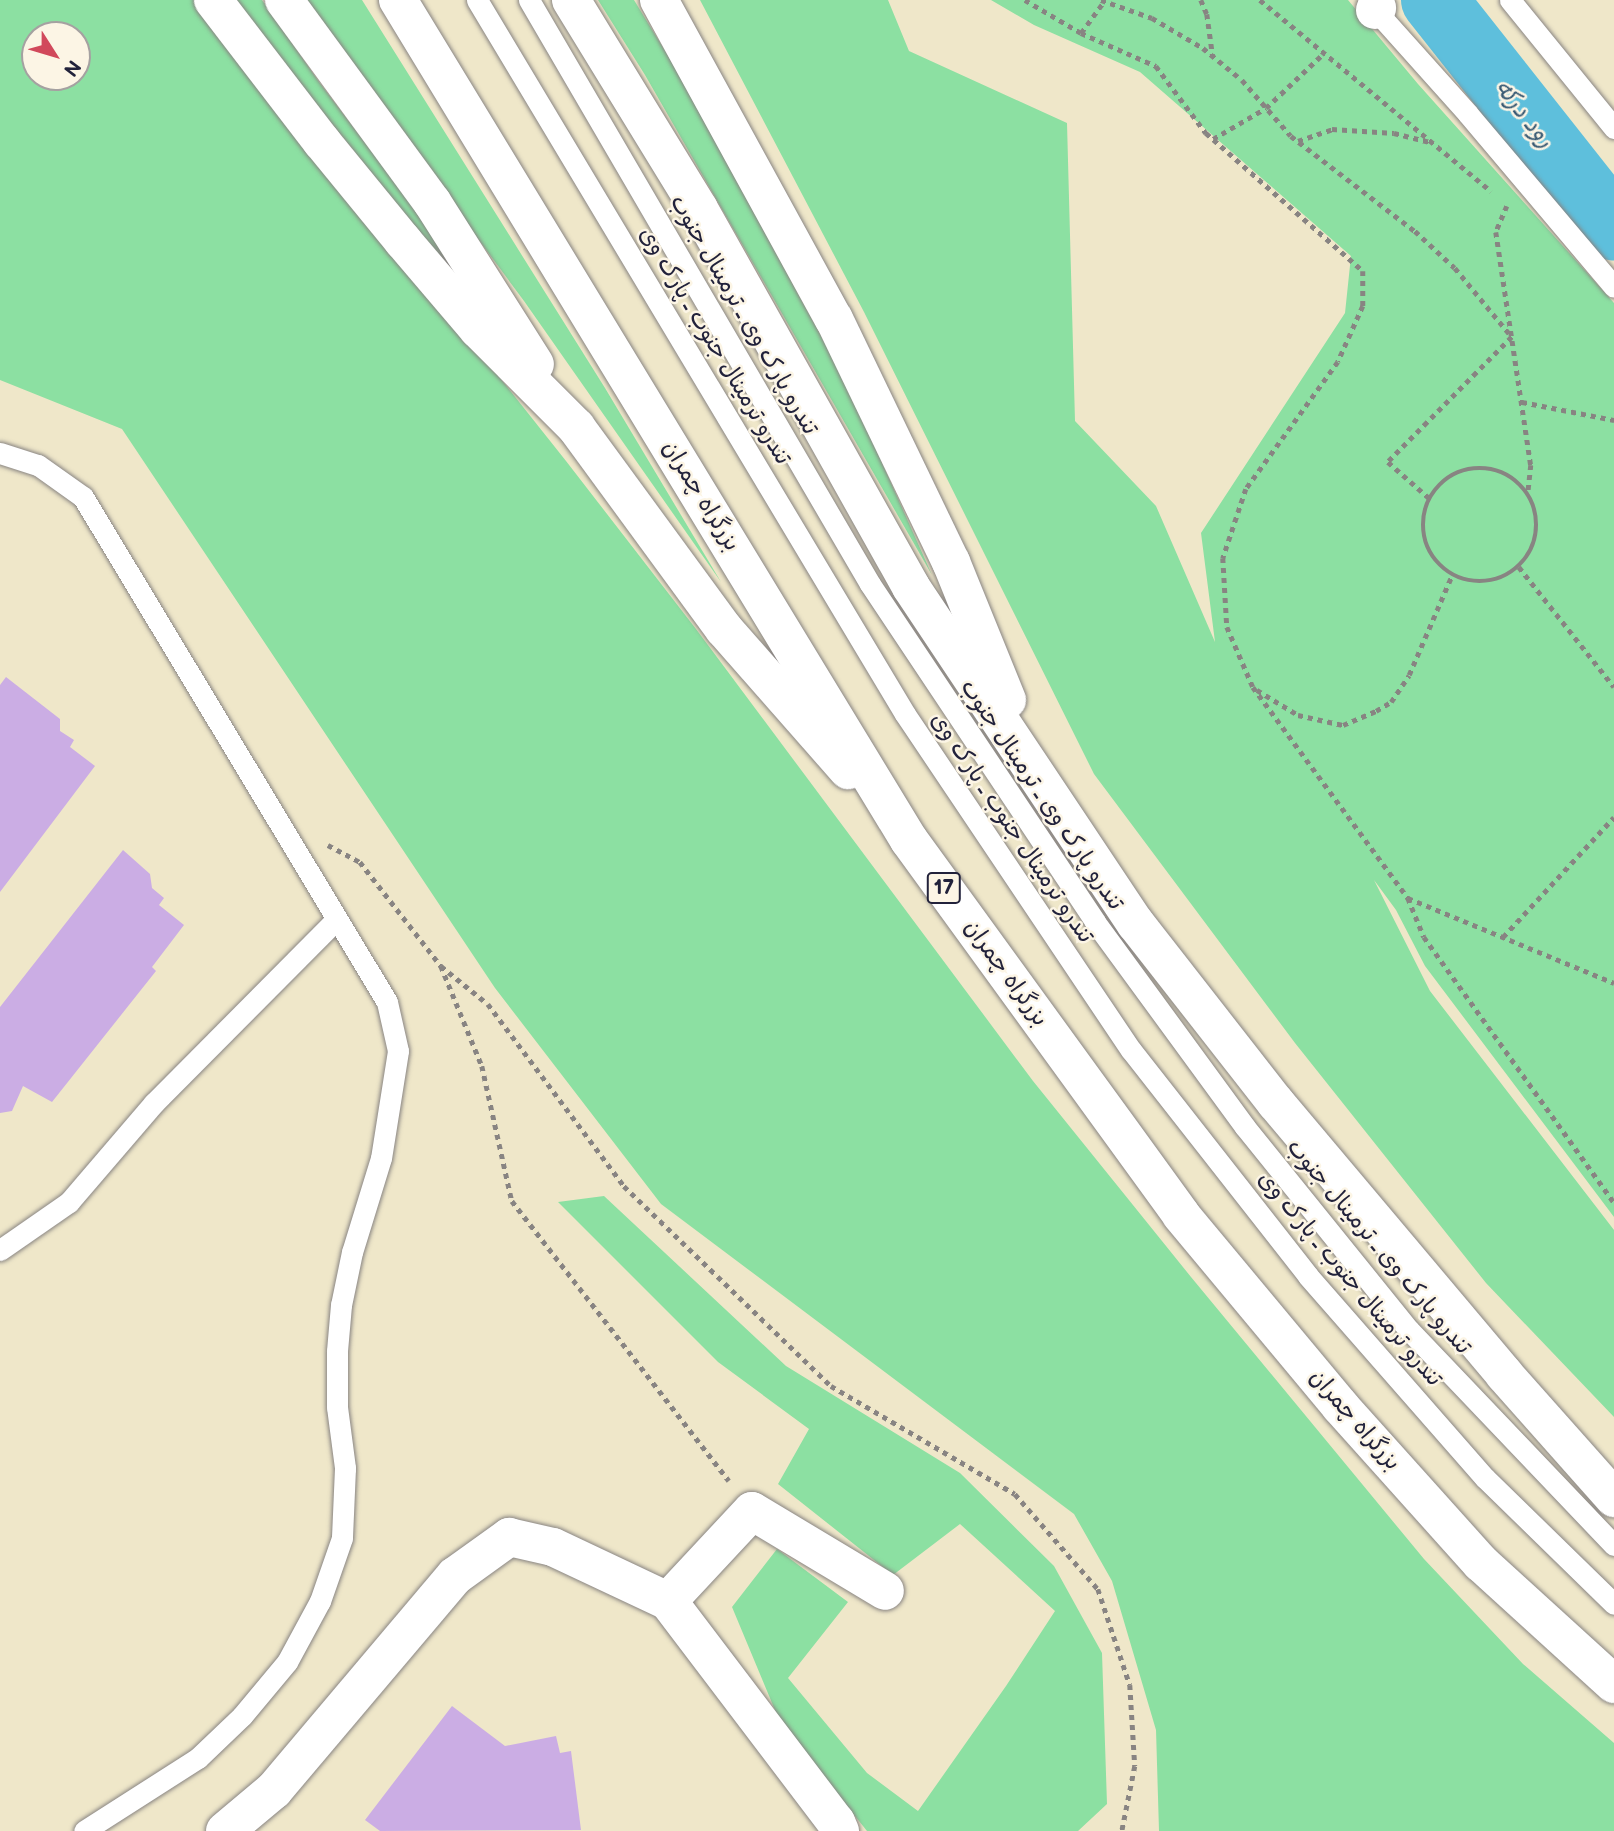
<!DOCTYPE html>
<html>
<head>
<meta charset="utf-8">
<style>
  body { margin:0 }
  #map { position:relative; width:1614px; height:1831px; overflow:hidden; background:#efe7c9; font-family:"Balsamiq Sans","Playpen Sans Arabic",sans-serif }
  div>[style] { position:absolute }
  .green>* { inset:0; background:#8ce0a2 }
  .river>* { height:66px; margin:-33px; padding:0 33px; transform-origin:33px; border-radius:33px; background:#5ebfdc }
  .building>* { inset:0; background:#cbade4 }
  .path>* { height:4.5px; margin-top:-2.25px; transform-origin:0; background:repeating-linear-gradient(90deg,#888482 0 5px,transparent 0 10px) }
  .path>.ring { margin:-2.25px; padding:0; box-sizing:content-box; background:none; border:4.5px solid #888482; border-radius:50% }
  .roads { filter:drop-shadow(0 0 2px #888482) drop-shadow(0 0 2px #888482) }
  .service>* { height:21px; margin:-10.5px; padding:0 10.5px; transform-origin:10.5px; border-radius:10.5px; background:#fff }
  .minor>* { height:38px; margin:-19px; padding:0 19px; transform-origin:19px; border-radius:19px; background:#fff }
  .trunk>* { height:38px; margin:-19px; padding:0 19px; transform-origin:19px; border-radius:19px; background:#fff }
  span { translate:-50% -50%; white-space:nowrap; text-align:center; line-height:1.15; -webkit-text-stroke:5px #fcf5e5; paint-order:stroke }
  .shield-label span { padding:2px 5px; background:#fcf5e5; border:2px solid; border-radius:5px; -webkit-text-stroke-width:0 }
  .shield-label { font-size:21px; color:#22223b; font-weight:700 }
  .street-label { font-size:23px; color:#22223b }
  .water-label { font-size:24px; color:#375973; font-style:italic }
  .north { position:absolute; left:21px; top:21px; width:70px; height:70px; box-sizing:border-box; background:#fcf5e5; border:2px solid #a5a1a1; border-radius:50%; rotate:127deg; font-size:19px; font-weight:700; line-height:28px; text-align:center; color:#22223b }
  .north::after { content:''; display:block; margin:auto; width:24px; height:32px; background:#d1495b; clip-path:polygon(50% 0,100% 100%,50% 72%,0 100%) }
</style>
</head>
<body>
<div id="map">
  <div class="green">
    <i style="clip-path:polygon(evenodd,0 0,194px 0,226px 33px,566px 461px,696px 629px,1033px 1081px,1191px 1277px,1424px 1559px,1523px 1664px,1614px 1743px,1614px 1831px,1159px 1831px,1156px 1730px,1112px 1581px,1074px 1514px,661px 1204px,495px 988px,122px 429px,0 380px,0 0,35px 35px,77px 35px,77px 77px,35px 77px,35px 35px)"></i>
    <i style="clip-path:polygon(232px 0,262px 0,319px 82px,407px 198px,488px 317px)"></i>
    <i style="clip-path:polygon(306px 0,362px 0,605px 388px,721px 582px,524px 301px,387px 116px)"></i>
    <i style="clip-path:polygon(598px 0,634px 0,673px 64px,846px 382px,932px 575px,645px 75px)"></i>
    <i style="clip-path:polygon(700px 0,888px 0,909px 51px,1067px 123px,1075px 421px,1156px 506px,1215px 642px,1201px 533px,1345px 313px,1351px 256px,1140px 72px,1034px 25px,991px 0,1348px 0,1418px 84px,1614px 303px,1614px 1217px,1425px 966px,1396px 910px,1374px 880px,1430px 991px,1614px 1230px,1614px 1417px,1486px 1283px,1295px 1043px,1094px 774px,864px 312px)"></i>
    <i style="clip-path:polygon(604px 1196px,786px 1366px,960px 1473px,1054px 1566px,1102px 1653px,1107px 1804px,1078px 1831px,867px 1831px,780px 1722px,732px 1607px,777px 1549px,848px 1602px,788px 1678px,867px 1773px,918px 1811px,1006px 1686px,1055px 1611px,960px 1524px,893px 1575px,778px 1484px,809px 1429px,718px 1362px,558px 1202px)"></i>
  </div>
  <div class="river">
    <i style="left:1434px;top:0;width:290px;rotate:51.7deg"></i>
  </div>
  <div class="building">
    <i style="clip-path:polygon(6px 677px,60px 719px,60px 731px,74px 740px,70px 747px,95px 766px,0 892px,0 685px)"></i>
    <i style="clip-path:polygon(123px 850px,150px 874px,152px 888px,164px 898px,159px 905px,184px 925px,152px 967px,156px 971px,52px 1102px,23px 1086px,12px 1111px,0 1113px,0 1007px)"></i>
    <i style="clip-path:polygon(452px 1706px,505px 1746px,556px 1736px,560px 1753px,571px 1751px,581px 1830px,380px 1831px,365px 1820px)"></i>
  </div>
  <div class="path">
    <i style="left:1025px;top:0;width:65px;rotate:30.5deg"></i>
    <i style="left:1081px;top:33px;width:82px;rotate:23.7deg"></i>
    <i style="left:1156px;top:66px;width:84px;rotate:53.3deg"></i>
    <i style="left:1206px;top:133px;width:209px;rotate:41.3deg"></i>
    <i style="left:1363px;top:271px;width:35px;rotate:90deg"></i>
    <i style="left:1363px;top:306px;width:61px;rotate:114.1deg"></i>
    <i style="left:1338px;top:362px;width:157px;rotate:125.9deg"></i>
    <i style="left:1246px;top:489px;width:73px;rotate:108.4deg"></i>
    <i style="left:1223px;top:558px;width:69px;rotate:86.7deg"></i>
    <i style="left:1227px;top:627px;width:65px;rotate:66.6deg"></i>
    <i style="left:1253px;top:687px;width:262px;rotate:53.7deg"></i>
    <i style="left:1408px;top:898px;width:223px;rotate:22.4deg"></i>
    <i style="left:1101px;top:0;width:54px;rotate:19.4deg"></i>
    <i style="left:1152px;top:18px;width:59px;rotate:30.5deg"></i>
    <i style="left:1203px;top:48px;width:50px;rotate:39.4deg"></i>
    <i style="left:1242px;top:80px;width:74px;rotate:48.8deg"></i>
    <i style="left:1291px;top:136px;width:156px;rotate:37.5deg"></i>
    <i style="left:1415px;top:231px;width:54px;rotate:42.8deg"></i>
    <i style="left:1455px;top:268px;width:89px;rotate:50.4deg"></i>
    <i style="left:1512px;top:337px;width:176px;rotate:134.8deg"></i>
    <i style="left:1388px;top:462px;width:55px;rotate:41.3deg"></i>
    <i style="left:1201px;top:0;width:15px;rotate:67deg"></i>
    <i style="left:1207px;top:14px;width:43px;rotate:82.1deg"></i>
    <i style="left:1260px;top:0;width:300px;rotate:39.6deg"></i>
    <i style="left:1081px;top:33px;width:39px;rotate:-54deg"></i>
    <i style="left:1213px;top:139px;width:61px;rotate:-30.3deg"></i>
    <i style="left:1266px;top:108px;width:80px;rotate:-43.5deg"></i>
    <i style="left:1298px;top:141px;width:36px;rotate:-19deg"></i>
    <i style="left:1332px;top:129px;width:62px;rotate:3.7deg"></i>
    <i style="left:1394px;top:133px;width:36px;rotate:14deg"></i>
    <i style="left:1507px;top:206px;width:28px;rotate:113deg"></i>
    <i style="left:1496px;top:232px;width:236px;rotate:81.5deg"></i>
    <i style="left:1531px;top:465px;width:29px;rotate:96deg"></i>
    <i style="left:1522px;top:402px;width:94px;rotate:11.1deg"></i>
    <i class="ring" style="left:1423px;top:468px;width:109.5px;height:109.5px"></i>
    <i style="left:1519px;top:567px;width:153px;rotate:51.6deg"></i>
    <i style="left:1257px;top:690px;width:48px;rotate:31.4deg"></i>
    <i style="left:1298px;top:715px;width:46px;rotate:12.5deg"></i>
    <i style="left:1343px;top:725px;width:36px;rotate:-23deg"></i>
    <i style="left:1376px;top:711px;width:17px;rotate:-31deg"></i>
    <i style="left:1391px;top:702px;width:32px;rotate:-56deg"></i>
    <i style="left:1409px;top:675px;width:109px;rotate:-66.7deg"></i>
    <i style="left:328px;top:845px;width:36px;rotate:28deg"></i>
    <i style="left:360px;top:862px;width:132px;rotate:52.1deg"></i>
    <i style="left:441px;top:966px;width:60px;rotate:39deg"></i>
    <i style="left:488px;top:1004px;width:227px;rotate:53.2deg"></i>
    <i style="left:624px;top:1186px;width:288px;rotate:44deg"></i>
    <i style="left:831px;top:1386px;width:213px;rotate:30.4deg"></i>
    <i style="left:1015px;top:1494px;width:126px;rotate:48.9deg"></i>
    <i style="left:1098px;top:1589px;width:101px;rotate:71.6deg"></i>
    <i style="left:1130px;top:1685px;width:81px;rotate:86.5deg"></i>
    <i style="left:1135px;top:1766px;width:66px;rotate:101.3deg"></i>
    <i style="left:1408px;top:898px;width:42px;rotate:67.7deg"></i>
    <i style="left:1424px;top:937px;width:326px;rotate:54.4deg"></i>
    <i style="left:1503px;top:937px;width:163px;rotate:-47.2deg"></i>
    <i style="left:441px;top:966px;width:108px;rotate:67.7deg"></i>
    <i style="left:482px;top:1066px;width:138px;rotate:77.5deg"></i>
    <i style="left:512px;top:1201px;width:354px;rotate:52.2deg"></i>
  </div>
  <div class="roads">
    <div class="service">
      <i style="left:477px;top:0;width:832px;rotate:59.06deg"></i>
      <i style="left:905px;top:714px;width:405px;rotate:56.1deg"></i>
      <i style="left:1131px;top:1050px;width:287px;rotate:51.9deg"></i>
      <i style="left:1308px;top:1276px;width:269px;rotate:48.8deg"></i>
      <i style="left:1485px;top:1478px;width:180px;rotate:44.3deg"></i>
      <i style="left:529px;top:0;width:676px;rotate:59.72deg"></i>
      <i style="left:870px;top:584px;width:406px;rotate:56.3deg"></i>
      <i style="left:1095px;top:922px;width:254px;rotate:53.8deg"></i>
      <i style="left:1245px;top:1127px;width:261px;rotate:51.1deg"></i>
      <i style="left:1409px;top:1330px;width:297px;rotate:46.4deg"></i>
      <i style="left:1510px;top:0;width:165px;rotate:50.9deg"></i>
      <i style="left:1368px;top:2px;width:150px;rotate:48.2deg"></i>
      <i style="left:1468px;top:114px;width:226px;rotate:49.8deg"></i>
      <i style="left:0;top:453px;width:40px;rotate:18deg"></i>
      <i style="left:38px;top:465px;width:55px;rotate:35.4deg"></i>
      <i style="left:83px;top:497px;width:589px;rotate:58.95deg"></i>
      <i style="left:387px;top:1002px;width:50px;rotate:77.3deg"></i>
      <i style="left:398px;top:1051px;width:108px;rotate:99deg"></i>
      <i style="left:381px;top:1158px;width:98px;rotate:107.1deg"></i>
      <i style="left:352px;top:1252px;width:54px;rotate:101.7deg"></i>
      <i style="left:341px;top:1305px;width:46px;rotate:95deg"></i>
      <i style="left:337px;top:1351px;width:56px;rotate:90deg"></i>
      <i style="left:337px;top:1407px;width:62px;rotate:82.5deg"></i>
      <i style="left:345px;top:1468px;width:70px;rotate:92.5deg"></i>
      <i style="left:342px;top:1538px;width:67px;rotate:109.2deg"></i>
      <i style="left:320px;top:1601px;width:69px;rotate:118.4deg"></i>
      <i style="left:287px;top:1662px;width:70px;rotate:129.8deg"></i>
      <i style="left:242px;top:1716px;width:61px;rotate:136.3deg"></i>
      <i style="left:198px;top:1758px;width:135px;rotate:147.4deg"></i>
      <i style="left:0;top:1250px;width:84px;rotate:-34.8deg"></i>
      <i style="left:69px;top:1202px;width:130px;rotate:-49.4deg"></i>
      <i style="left:154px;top:1103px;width:258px;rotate:-45.2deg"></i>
    </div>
    <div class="minor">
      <i style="left:1375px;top:10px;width:3px;rotate:-45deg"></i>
      <i style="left:668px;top:1601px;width:123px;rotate:-47deg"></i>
      <i style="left:752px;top:1511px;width:155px;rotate:31deg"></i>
      <i style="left:225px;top:1831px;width:64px;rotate:-39.9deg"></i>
      <i style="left:274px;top:1790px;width:280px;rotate:-49.8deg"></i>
      <i style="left:455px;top:1576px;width:67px;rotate:-35.8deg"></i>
      <i style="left:509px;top:1537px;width:45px;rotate:12.8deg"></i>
      <i style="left:553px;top:1547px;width:127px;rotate:25.2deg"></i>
      <i style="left:668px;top:1601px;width:278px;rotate:52.8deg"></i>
      <i style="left:836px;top:1822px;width:10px;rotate:66deg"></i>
    </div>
    <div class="trunk">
      <i style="left:213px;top:0;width:179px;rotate:52.5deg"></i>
      <i style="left:322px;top:142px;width:128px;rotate:50.7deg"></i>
      <i style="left:403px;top:241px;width:116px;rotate:49.6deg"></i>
      <i style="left:478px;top:329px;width:139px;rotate:45deg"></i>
      <i style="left:576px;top:427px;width:250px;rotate:53.8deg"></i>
      <i style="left:724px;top:629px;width:188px;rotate:48.7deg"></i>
      <i style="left:284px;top:0;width:250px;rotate:53.8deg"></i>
      <i style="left:432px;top:202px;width:192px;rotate:57.6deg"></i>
      <i style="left:398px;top:0;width:983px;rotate:58.69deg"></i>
      <i style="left:909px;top:840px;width:463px;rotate:54deg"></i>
      <i style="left:1181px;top:1215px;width:249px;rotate:50.2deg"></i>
      <i style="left:1340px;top:1406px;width:211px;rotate:48.1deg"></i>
      <i style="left:1481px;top:1563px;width:180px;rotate:42.3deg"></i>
      <i style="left:571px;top:0;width:245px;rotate:58.5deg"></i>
      <i style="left:699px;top:209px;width:433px;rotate:60.7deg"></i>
      <i style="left:911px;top:587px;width:405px;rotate:56.3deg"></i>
      <i style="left:1136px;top:924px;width:227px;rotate:52deg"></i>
      <i style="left:1276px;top:1103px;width:354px;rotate:49.9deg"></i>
      <i style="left:1504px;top:1374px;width:166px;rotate:48.4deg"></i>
      <i style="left:659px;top:0;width:364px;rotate:61.3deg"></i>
      <i style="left:834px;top:319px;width:270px;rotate:64.3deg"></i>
      <i style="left:951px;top:562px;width:149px;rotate:67.9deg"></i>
    </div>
  </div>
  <div class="shield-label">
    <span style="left:944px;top:888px">17</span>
  </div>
  <div class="street-label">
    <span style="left:744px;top:315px;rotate:60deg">تندرو پارک وی ـ ترمینال جنوب</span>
    <span style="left:715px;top:346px;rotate:59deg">تندرو ترمینال جنوب ـ پارک وی</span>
    <span style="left:701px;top:496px;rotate:58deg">بزرگراه چمران</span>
    <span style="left:1042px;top:795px;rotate:56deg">تندرو پارک وی ـ ترمینال جنوب</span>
    <span style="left:1012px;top:828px;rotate:56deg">تندرو ترمینال جنوب ـ پارک وی</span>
    <span style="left:1006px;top:973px;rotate:54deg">بزرگراه چمران</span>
    <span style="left:1379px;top:1247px;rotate:50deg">تندرو پارک وی ـ ترمینال جنوب</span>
    <span style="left:1350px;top:1279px;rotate:50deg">تندرو ترمینال جنوب ـ پارک وی</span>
    <span style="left:1355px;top:1420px;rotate:49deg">بزرگراه چمران</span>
  </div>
  <div class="water-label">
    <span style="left:1524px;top:114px;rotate:52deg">رود درکه</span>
  </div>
  <div class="north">N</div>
</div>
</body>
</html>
